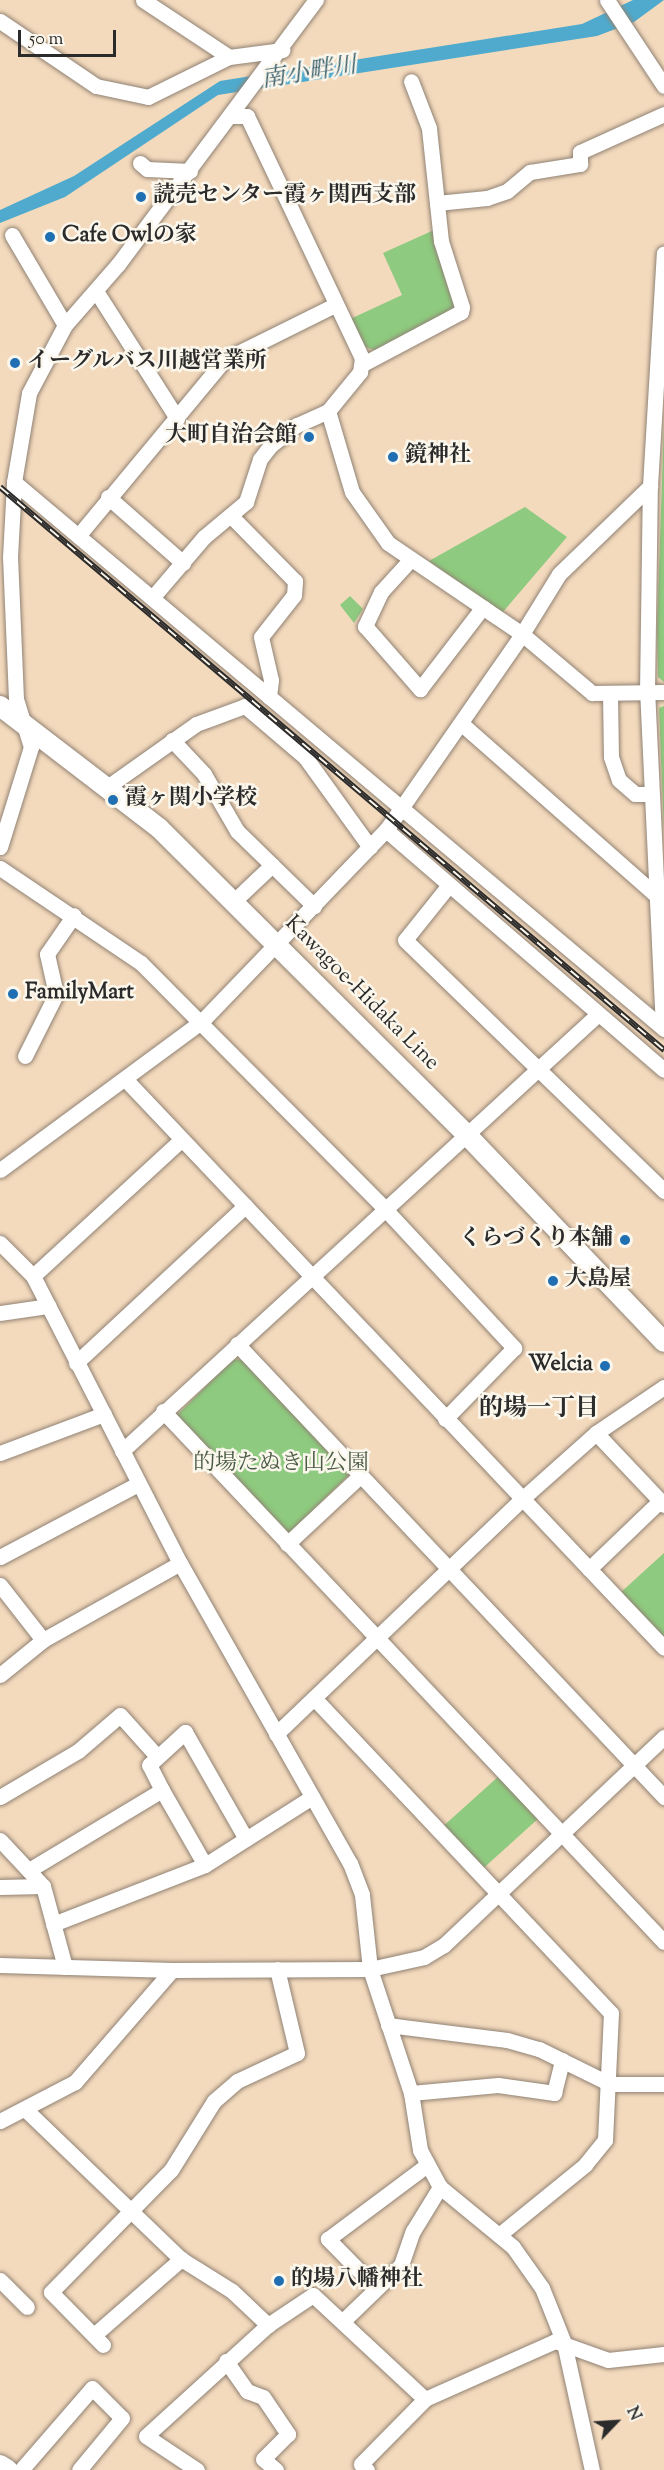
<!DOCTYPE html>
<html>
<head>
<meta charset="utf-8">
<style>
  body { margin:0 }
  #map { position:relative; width:664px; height:2470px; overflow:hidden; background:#f4dabd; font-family:"Sorts Mill Goudy","Noto Serif JP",serif }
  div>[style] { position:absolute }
  .green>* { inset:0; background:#8eca7f; transform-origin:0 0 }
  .water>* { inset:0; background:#4faacd }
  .roads { filter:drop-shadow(0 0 2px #908274) drop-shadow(0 0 2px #908274) }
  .minor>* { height:15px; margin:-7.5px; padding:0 7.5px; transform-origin:7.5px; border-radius:7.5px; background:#fff }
  .major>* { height:20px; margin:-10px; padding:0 10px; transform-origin:10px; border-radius:10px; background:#fff }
  .rail>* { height:6px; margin-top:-3px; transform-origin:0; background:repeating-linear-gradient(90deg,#fbf7ec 0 11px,#2b2b2b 0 22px); box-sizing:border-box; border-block:2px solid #2b2b2b }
  .dots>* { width:16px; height:16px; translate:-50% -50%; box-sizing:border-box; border:3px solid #fbf7ec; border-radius:50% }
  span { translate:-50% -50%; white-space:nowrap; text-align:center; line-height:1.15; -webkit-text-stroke:5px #fbf7ec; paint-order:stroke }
  .poi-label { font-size:22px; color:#2b2b2b; font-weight:700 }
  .left { translate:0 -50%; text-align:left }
  .right { translate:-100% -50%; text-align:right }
  .street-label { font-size:22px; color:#2b2b2b }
  .park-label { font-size:22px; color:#495b44 }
  .water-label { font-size:24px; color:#395e6c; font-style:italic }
  .neighbourhood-label { font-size:24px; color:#2b2b2b; font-weight:700 }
  .north { position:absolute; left:586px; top:2392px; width:60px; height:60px; -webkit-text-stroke:4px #fbf7ec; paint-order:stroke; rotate:65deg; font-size:16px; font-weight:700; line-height:24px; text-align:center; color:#2b2b2b }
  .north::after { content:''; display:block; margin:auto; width:21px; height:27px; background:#2b2b2b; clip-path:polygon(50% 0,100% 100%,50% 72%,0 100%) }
  .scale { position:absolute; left:18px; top:30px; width:98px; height:27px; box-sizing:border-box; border:3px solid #2b2b2b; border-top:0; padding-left:8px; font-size:18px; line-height:21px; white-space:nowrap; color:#2b2b2b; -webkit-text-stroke:4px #fbf7ec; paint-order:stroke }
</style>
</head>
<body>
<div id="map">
  <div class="green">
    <i style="clip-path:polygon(434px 230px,455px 306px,449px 315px,377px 351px,362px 346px,348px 320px,402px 295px,383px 253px)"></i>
    <i style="clip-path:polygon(664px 423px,664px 682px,658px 677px,657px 630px)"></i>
    <i style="clip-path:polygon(525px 507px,567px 537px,502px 613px,429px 561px)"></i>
    <i style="clip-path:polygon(350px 596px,363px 609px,354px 623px,340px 605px)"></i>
    <i style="clip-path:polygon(664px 706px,664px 831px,659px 708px)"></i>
    <i style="clip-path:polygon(233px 1359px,242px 1360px,350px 1474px,286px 1536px,176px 1416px)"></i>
    <i style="clip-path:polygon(664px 1553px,664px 1640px,620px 1593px)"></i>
    <i style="left:499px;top:1776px;width:58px;height:76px;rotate:48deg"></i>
  </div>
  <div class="water">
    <i style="clip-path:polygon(633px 0,664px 0,634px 22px,597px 36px,218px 95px,65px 197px,0 223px,0 210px,74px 176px,220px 81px,582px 24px)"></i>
  </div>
  <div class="roads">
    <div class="minor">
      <i style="left:143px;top:0;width:103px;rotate:33.5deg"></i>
      <i style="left:607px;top:0;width:103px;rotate:56.5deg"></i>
      <i style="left:0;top:21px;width:116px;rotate:34.1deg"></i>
      <i style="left:96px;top:86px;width:53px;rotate:11.9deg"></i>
      <i style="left:148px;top:97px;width:90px;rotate:-26.3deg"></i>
      <i style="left:229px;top:57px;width:54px;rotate:-7.4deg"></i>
      <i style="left:231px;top:116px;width:16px"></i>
      <i style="left:247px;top:116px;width:268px;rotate:64.6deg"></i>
      <i style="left:362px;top:358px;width:14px;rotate:98deg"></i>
      <i style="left:360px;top:372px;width:50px;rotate:129.4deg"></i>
      <i style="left:328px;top:411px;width:84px;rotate:73.5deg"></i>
      <i style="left:352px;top:492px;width:62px;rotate:54.8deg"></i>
      <i style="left:388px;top:543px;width:162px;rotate:34.2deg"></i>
      <i style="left:522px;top:634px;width:70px;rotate:-58.3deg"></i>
      <i style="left:559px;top:574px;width:127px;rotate:-44deg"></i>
      <i style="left:140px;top:163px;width:9px;rotate:41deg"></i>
      <i style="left:147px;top:169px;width:43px;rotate:2.7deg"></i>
      <i style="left:437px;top:203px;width:50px;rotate:-5.7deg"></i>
      <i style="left:487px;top:198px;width:21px;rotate:-19deg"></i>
      <i style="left:507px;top:191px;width:30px;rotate:-40deg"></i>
      <i style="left:530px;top:172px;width:51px;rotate:-9.1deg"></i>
      <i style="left:580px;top:164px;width:12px;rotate:-90deg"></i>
      <i style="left:580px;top:152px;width:92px;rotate:-24.3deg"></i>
      <i style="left:12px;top:235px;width:104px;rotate:59.5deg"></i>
      <i style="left:96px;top:291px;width:151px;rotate:57.5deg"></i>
      <i style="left:363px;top:364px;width:111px;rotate:-28deg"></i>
      <i style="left:461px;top:312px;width:5px;rotate:-79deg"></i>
      <i style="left:462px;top:307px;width:69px;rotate:-107.7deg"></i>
      <i style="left:441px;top:241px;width:114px;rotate:-96.1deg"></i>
      <i style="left:429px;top:128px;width:50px;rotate:-111deg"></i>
      <i style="left:14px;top:482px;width:850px;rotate:40.08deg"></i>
      <i style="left:108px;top:497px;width:100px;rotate:41.3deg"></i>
      <i style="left:232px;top:517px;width:90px;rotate:45.5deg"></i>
      <i style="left:295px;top:581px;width:14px;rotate:94deg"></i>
      <i style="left:294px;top:595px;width:53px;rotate:128.2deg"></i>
      <i style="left:261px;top:637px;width:44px;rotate:76.9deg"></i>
      <i style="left:271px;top:680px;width:17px;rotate:97deg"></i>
      <i style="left:78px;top:536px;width:229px;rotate:-50.3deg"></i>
      <i style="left:224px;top:360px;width:124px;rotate:-26.4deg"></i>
      <i style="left:411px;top:559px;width:45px;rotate:132.3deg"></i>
      <i style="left:381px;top:592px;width:38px;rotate:115deg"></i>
      <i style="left:365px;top:626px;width:84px;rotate:48.9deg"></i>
      <i style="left:420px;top:689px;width:103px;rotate:-52.5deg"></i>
      <i style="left:152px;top:598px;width:80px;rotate:-49.6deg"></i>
      <i style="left:204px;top:537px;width:55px;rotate:-39.8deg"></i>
      <i style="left:246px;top:502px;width:45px;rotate:-72deg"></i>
      <i style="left:260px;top:459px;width:18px;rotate:-52deg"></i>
      <i style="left:271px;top:445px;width:33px;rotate:-38deg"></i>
      <i style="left:297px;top:425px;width:34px;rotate:-24deg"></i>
      <i style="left:610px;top:694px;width:63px;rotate:89.1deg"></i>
      <i style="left:611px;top:757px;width:24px;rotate:71deg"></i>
      <i style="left:619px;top:780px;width:21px;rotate:41deg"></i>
      <i style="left:635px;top:794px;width:15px"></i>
      <i style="left:463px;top:725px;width:256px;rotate:41.4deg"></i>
      <i style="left:172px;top:740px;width:47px;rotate:46.7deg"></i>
      <i style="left:204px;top:774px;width:66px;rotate:59.9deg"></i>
      <i style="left:237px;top:831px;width:49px;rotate:44.2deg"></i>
      <i style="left:110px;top:785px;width:105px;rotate:-35.3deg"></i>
      <i style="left:196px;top:724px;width:52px;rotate:-20.2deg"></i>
      <i style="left:245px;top:706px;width:79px;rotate:40.4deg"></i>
      <i style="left:305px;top:757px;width:111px;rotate:54.2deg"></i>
      <i style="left:386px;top:830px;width:239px;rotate:-55.2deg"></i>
      <i style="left:522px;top:634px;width:92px;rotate:40.1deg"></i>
      <i style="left:592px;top:693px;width:71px;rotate:-0.8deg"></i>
      <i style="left:0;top:847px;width:105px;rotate:-72.8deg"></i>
      <i style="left:31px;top:747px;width:50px;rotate:-107.4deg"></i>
      <i style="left:16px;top:699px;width:142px;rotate:-92.4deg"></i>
      <i style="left:10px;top:557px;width:75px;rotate:-86.9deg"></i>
      <i style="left:14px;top:482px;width:90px;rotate:-80.4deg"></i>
      <i style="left:29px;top:393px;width:77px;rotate:-62.1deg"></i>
      <i style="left:65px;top:325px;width:82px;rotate:-48.9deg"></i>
      <i style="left:119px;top:263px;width:329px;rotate:-53.2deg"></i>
      <i style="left:0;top:868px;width:170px;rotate:34deg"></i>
      <i style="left:141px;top:963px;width:346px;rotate:45.2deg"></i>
      <i style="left:385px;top:1209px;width:190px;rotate:47.1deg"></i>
      <i style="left:514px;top:1348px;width:99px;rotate:134.2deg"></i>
      <i style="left:449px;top:885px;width:70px;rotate:128.7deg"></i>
      <i style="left:405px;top:940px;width:361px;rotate:44.1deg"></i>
      <i style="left:235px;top:900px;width:51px;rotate:-43.4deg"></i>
      <i style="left:272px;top:865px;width:59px;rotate:44.3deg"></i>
      <i style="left:663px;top:1028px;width:336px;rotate:-92.7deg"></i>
      <i style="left:647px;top:692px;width:206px;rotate:-89.2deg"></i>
      <i style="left:650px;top:486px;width:233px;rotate:-86.6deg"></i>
      <i style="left:25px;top:1056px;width:69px;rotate:-63.4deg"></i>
      <i style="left:56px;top:994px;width:41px;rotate:-102.7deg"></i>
      <i style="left:47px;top:954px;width:47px;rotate:-55.3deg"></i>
      <i style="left:126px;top:1080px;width:782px;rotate:46.55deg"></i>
      <i style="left:0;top:1170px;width:251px;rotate:-36.4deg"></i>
      <i style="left:202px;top:1021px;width:265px;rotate:-46.1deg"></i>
      <i style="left:386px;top:830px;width:367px;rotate:40.8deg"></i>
      <i style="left:0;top:1243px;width:47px;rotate:45deg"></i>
      <i style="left:33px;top:1276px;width:322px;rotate:62.9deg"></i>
      <i style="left:180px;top:1563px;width:345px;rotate:60.5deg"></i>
      <i style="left:350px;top:1863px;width:34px;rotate:69deg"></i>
      <i style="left:362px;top:1895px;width:74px;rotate:83.8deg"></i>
      <i style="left:370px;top:1969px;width:131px;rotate:71.7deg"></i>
      <i style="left:411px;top:2093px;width:58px;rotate:81deg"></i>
      <i style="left:420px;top:2150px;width:42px;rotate:61.6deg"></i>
      <i style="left:440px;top:2187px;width:94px;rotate:39.4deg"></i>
      <i style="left:513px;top:2247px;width:50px;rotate:54.7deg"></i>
      <i style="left:542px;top:2288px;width:59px;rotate:68.2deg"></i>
      <i style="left:564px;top:2343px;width:130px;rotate:77.6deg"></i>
      <i style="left:33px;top:1276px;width:202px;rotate:-42.6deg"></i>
      <i style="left:0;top:1313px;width:49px;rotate:-8.3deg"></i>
      <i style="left:237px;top:1344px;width:623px;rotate:46.69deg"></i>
      <i style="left:76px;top:1363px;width:231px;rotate:-42.9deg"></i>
      <i style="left:163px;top:1411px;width:730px;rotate:46.67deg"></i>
      <i style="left:596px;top:1433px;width:99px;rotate:46.6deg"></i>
      <i style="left:122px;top:1451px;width:646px;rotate:-42.55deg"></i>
      <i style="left:0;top:1453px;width:111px;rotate:-20.6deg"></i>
      <i style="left:287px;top:1544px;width:100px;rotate:-43deg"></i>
      <i style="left:0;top:1557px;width:156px;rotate:-27.9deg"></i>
      <i style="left:589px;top:1569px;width:98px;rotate:-43.8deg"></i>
      <i style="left:0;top:1585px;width:70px;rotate:52deg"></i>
      <i style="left:0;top:1675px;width:55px;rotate:-39.1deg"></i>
      <i style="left:43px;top:1640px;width:157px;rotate:-29.3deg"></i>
      <i style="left:314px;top:1698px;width:433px;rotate:46.7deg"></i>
      <i style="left:611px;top:2013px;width:127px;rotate:92.7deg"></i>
      <i style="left:605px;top:2140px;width:32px;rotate:129deg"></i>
      <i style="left:585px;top:2165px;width:109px;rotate:140.9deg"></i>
      <i style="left:276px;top:1734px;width:342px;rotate:-43.7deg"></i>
      <i style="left:523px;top:1498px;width:98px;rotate:-41.7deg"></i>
      <i style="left:596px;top:1433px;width:82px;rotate:-34.1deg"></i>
      <i style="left:162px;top:1790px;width:86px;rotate:60.2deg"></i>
      <i style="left:0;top:1797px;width:91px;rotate:-30.5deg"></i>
      <i style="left:78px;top:1751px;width:55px;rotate:-40.6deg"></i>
      <i style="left:120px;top:1715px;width:52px;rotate:48.1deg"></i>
      <i style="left:0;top:1840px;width:63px;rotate:46.9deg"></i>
      <i style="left:43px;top:1886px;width:84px;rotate:74.8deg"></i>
      <i style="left:29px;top:1870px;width:155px;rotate:-31deg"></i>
      <i style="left:162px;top:1790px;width:28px;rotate:-117deg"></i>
      <i style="left:149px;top:1765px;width:49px;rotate:-42.5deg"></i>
      <i style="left:185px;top:1732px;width:123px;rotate:60.3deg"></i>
      <i style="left:0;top:1887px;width:43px;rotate:-1.3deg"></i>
      <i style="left:53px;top:1924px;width:163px;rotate:-21.2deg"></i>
      <i style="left:205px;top:1865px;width:127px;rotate:-32.4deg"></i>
      <i style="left:0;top:1965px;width:172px;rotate:1.7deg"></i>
      <i style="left:388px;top:2025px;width:120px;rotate:7.2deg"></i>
      <i style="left:507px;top:2040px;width:33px;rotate:16deg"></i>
      <i style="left:539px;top:2049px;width:79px;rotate:26.2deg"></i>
      <i style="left:610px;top:2084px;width:54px"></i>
      <i style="left:411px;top:2093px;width:87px;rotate:-5.3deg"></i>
      <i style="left:498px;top:2085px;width:57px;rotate:8.1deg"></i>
      <i style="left:554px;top:2093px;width:34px;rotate:-76deg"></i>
      <i style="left:27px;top:2111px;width:214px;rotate:43.9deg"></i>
      <i style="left:181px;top:2259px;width:60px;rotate:32.1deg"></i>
      <i style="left:232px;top:2291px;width:50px;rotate:43.4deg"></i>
      <i style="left:0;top:2121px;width:85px;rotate:-27.5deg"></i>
      <i style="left:75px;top:2082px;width:148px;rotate:-49.1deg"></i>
      <i style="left:172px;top:1970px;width:198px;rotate:-0.3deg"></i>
      <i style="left:370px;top:1969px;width:55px;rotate:-12.5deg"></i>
      <i style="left:424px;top:1957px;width:23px;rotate:-31deg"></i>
      <i style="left:444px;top:1945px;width:303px;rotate:-43.4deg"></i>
      <i style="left:0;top:2280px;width:38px;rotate:45deg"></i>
      <i style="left:376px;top:2288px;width:69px;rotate:-134.4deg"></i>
      <i style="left:328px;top:2239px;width:124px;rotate:-36.8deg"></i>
      <i style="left:344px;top:2320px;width:79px;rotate:-44deg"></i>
      <i style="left:401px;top:2265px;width:36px;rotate:-71deg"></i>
      <i style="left:413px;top:2231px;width:52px;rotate:-58.5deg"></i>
      <i style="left:94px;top:2335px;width:116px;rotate:-41.1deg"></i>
      <i style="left:103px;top:2345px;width:74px;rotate:-134.5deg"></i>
      <i style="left:51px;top:2292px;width:171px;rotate:-45.5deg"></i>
      <i style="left:171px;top:2170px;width:81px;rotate:-58.1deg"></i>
      <i style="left:214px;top:2101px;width:30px;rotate:-41deg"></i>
      <i style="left:237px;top:2081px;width:66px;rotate:-25deg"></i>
      <i style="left:297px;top:2053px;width:86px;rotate:-103.4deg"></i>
      <i style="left:226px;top:2361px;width:37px;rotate:55deg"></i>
      <i style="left:247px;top:2391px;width:17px;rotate:21deg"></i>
      <i style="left:263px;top:2397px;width:45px;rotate:56deg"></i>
      <i style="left:288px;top:2434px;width:35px;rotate:135deg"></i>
      <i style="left:263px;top:2459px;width:17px;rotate:40deg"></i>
      <i style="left:21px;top:2470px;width:108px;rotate:-49.1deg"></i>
      <i style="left:92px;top:2388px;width:42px;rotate:45deg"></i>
      <i style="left:122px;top:2418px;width:67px;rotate:129.6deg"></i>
      <i style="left:197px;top:2470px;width:61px;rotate:-146.3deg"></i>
      <i style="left:146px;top:2436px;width:165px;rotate:-42.3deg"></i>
      <i style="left:268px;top:2325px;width:54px;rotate:-33.7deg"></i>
      <i style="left:313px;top:2295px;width:153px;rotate:42.9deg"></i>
      <i style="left:425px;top:2399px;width:142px;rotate:-24deg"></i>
      <i style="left:555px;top:2341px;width:56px;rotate:19.7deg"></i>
      <i style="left:608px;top:2360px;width:56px;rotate:-6.1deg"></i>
      <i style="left:367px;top:2470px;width:8px;rotate:-135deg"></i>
      <i style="left:361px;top:2464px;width:91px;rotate:-45.4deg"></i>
    </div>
    <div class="major">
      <i style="left:0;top:706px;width:200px;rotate:37.5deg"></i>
      <i style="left:159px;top:828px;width:433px;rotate:44.9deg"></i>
      <i style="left:466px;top:1134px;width:287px;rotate:46.4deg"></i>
      <i style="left:0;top:2465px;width:9px;rotate:32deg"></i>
    </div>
  </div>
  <div class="rail">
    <i style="left:0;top:487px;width:871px;rotate:40.29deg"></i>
  </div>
  <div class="dots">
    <i style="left:141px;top:197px;background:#1f6fb2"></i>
    <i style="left:50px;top:237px;background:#1f6fb2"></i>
    <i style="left:15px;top:363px;background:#1f6fb2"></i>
    <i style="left:309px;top:437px;background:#1f6fb2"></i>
    <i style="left:393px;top:457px;background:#1f6fb2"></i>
    <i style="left:113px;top:800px;background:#1f6fb2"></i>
    <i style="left:13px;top:994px;background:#1f6fb2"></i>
    <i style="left:625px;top:1240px;background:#1f6fb2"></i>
    <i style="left:553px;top:1281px;background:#1f6fb2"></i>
    <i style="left:605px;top:1366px;background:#1f6fb2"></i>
    <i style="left:279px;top:2281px;background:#1f6fb2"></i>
  </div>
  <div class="poi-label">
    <span class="left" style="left:153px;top:197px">読売センター霞ヶ関西支部</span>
    <span class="left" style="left:62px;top:237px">Cafe Owlの家</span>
    <span class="left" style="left:27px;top:363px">イーグルバス川越営業所</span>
    <span class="right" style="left:297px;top:437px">大町自治会館</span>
    <span class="left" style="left:405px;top:457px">鏡神社</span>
    <span class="left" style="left:125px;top:800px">霞ヶ関小学校</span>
    <span class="left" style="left:25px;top:994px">FamilyMart</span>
    <span class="right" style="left:613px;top:1240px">くらづくり本舗</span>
    <span class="left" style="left:565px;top:1281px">大島屋</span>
    <span class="right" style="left:593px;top:1366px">Welcia</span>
    <span class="left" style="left:291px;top:2281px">的場八幡神社</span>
  </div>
  <div class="street-label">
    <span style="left:361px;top:994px;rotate:45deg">Kawagoe-Hidaka Line</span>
  </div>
  <div class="park-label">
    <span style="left:281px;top:1465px">的場たぬき山公園</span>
  </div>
  <div class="water-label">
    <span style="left:309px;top:74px;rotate:-9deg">南小畔川</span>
  </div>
  <div class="neighbourhood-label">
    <span style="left:539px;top:1410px">的場一丁目</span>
  </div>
  <div class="north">N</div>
  <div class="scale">50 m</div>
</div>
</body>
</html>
